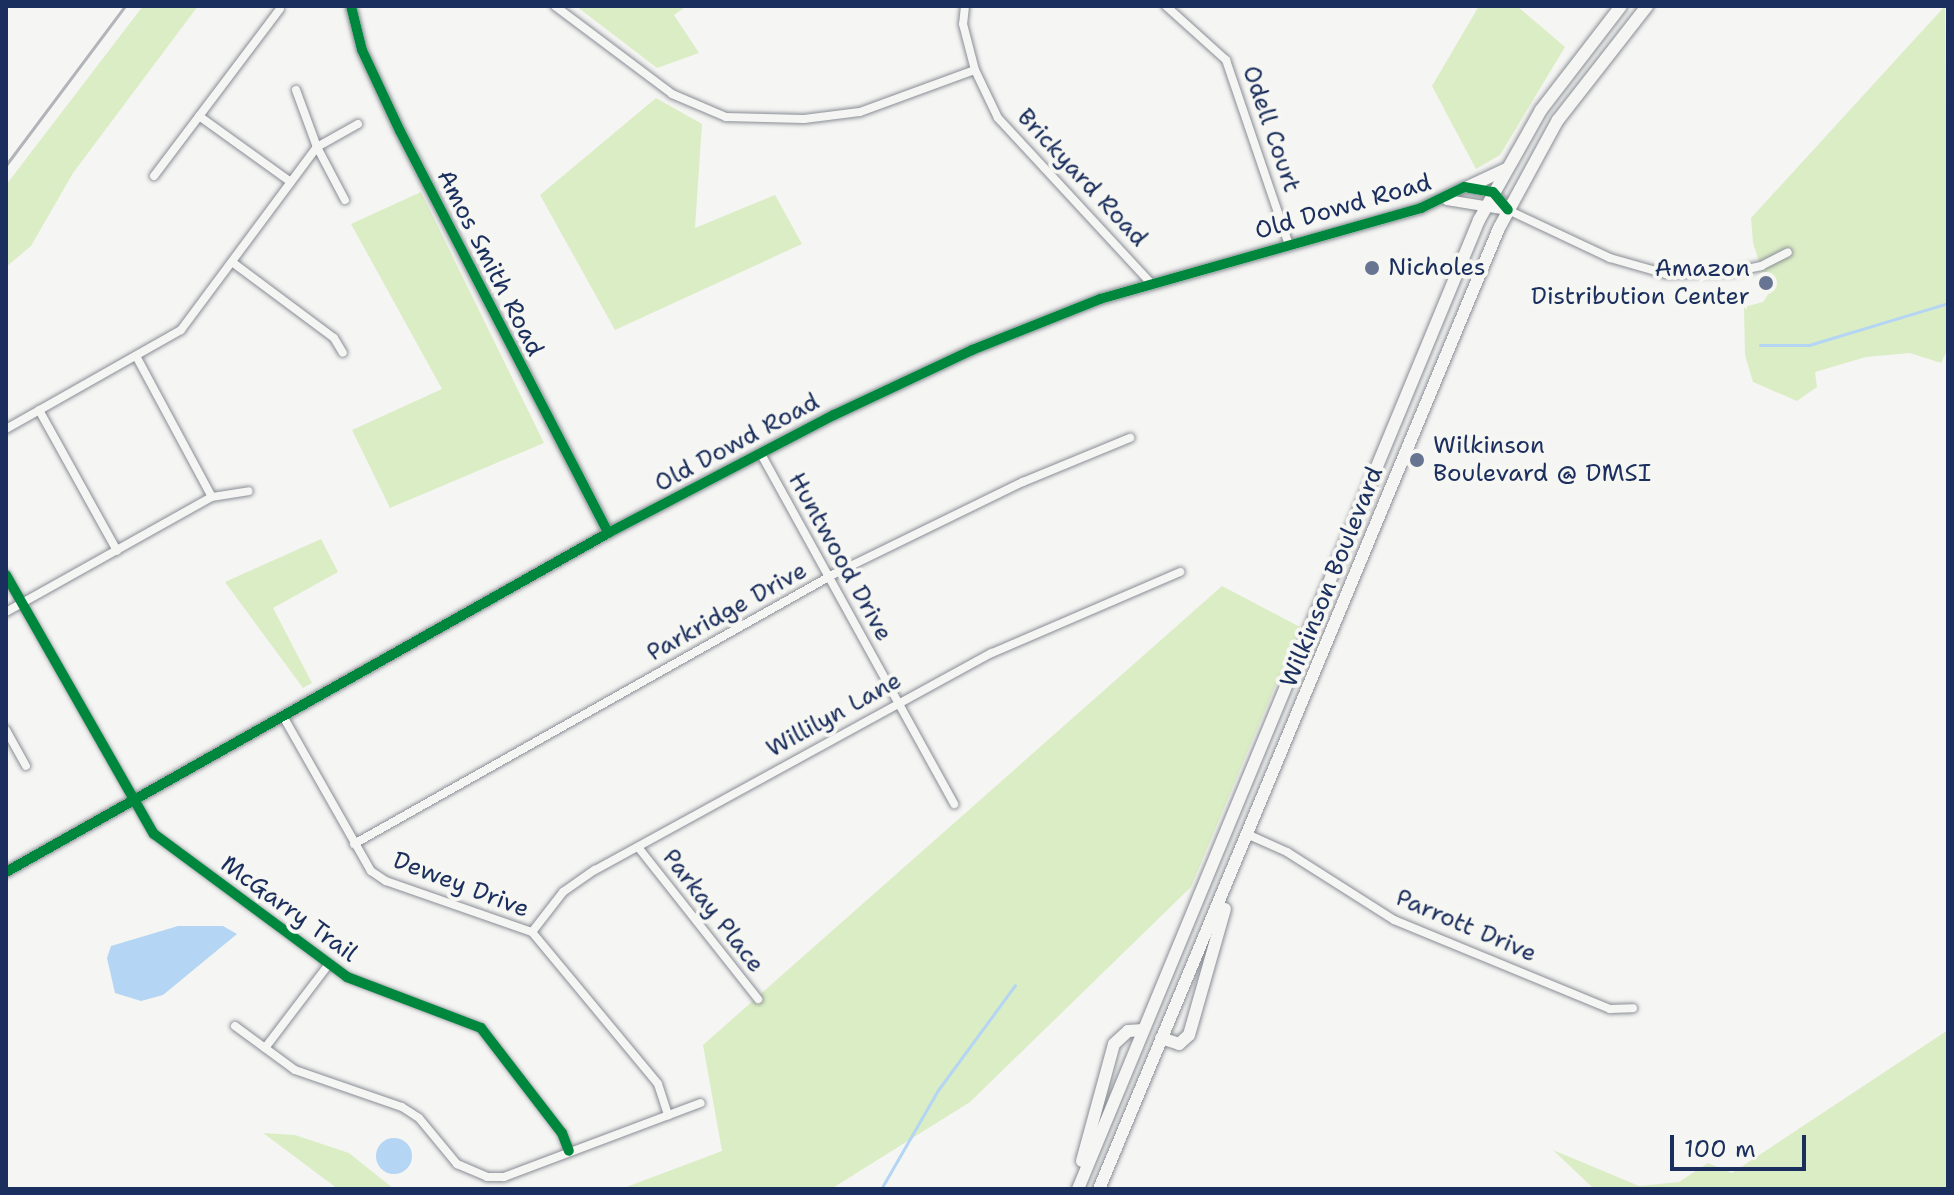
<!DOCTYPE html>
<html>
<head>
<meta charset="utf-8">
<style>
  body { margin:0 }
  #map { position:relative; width:1954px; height:1195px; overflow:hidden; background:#f5f5f3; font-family:"Shantell Sans",sans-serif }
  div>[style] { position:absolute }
  .green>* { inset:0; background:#dbedc5 }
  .water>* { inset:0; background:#b4d5f3 }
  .round { border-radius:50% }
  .stream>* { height:3px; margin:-1.5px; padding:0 1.5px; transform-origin:1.5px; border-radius:1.5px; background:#b4d5f3 }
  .roads { filter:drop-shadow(0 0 2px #898d95) drop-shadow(0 0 2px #898d95) }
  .minor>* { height:8px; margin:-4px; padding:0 4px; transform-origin:4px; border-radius:4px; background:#f5f5f3 }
  .tertiary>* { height:10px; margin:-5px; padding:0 5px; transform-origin:5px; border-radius:5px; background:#f5f5f3 }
  .primary>* { height:12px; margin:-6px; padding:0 6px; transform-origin:6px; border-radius:6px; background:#f5f5f3 }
  .rail>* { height:3px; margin:-1.5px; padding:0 1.5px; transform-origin:1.5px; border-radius:1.5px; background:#b2b4b9 }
  .cycleway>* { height:10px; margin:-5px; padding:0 5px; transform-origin:5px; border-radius:5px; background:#00873e }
  .dots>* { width:22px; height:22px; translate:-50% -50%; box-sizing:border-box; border:4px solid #f6f6f2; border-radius:50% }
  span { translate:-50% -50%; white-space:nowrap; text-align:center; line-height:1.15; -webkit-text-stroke:8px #f6f6f2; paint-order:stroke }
  .street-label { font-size:24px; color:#1b2f5e }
  .poi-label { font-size:24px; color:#1b2f5e }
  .left { translate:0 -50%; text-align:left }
  .right { translate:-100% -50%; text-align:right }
  .frame { position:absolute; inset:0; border:8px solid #1b2f5e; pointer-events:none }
  .scale { position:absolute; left:1670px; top:1135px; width:136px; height:36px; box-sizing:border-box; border:4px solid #1b2f5e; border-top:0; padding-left:10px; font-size:24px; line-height:28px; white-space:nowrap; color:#1b2f5e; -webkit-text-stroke:6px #f6f6f2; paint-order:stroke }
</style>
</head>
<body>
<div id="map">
  <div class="green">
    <i style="clip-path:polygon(143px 6px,198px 6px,73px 173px,31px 246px,6px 267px,6px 185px)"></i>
    <i style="clip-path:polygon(576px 6px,687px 6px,674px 15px,699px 53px,657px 68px)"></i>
    <i style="clip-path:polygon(1479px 6px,1517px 6px,1565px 47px,1500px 155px,1476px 169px,1432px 86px)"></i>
    <i style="clip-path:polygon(1945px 6px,1948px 349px,1941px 363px,1910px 353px,1866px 357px,1815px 372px,1817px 387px,1797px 401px,1753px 382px,1745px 355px,1744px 307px,1763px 302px,1769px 293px,1753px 243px,1751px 218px)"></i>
    <i style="clip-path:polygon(656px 98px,702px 124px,695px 228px,775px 195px,802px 244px,615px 330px,540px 195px)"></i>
    <i style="clip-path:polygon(421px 192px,544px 443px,390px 508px,352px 430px,442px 389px,351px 224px)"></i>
    <i style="clip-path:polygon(321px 539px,338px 572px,273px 608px,312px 683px,303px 688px,225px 582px)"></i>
    <i style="clip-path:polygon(1222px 586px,1300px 627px,1191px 887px,970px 1102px,831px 1189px,621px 1189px,722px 1151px,703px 1045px)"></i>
    <i style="clip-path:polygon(1948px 1030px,1948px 1189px,1594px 1189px,1553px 1150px,1639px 1186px,1679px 1182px,1708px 1163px,1732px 1173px)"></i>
    <i style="clip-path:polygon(263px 1133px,295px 1135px,349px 1153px,394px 1189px,338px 1189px)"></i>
  </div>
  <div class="water">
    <i style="clip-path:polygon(178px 926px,223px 926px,237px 934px,163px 995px,141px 1001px,115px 993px,107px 958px,111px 946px)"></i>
    <i class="round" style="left:376px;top:1138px;width:36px;height:36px"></i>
  </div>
  <div class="stream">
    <i style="left:1760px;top:345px;width:49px"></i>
    <i style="left:1809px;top:345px;width:145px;rotate:-16.8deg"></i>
    <i style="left:881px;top:1189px;width:114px;rotate:-60.1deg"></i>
    <i style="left:938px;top:1090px;width:130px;rotate:-53.7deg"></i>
  </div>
  <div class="roads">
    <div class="minor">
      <i style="left:555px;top:6px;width:146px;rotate:36.9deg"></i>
      <i style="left:672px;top:94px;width:59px;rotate:23.1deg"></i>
      <i style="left:726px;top:117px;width:78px;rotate:1.5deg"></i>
      <i style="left:804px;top:119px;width:56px;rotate:-7.1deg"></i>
      <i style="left:860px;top:112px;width:122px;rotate:-20.1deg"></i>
      <i style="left:965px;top:6px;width:18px;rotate:96deg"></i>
      <i style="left:963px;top:24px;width:48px;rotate:75.4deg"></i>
      <i style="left:975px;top:70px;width:53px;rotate:64.4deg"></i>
      <i style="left:998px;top:118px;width:225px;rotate:47.2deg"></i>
      <i style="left:1166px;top:6px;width:81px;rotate:42deg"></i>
      <i style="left:1226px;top:60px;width:192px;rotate:71.2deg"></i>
      <i style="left:296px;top:90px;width:61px;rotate:69.8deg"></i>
      <i style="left:317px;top:147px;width:60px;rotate:62.2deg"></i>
      <i style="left:199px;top:116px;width:113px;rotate:35.7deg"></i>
      <i style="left:154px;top:176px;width:209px;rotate:-53deg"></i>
      <i style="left:1508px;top:210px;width:113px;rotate:25.2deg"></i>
      <i style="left:1610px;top:258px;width:58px;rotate:15.9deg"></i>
      <i style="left:1666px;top:274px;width:67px;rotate:-1.7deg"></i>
      <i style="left:1733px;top:272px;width:29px;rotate:-12deg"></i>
      <i style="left:1761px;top:266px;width:30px;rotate:-27deg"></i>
      <i style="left:232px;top:262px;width:127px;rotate:36.7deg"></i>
      <i style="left:334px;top:338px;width:17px;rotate:59deg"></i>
      <i style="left:136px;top:356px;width:160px;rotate:61.7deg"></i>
      <i style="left:39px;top:410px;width:161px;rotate:61deg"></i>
      <i style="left:6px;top:429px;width:201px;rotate:-29.5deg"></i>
      <i style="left:181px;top:330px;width:228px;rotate:-53.4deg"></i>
      <i style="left:317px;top:147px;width:47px;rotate:-29.3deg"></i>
      <i style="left:761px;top:454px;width:400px;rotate:61.1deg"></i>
      <i style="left:6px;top:575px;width:298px;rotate:60.3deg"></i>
      <i style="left:154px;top:834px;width:240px;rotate:36.5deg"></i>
      <i style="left:347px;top:977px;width:143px;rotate:20.8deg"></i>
      <i style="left:481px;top:1028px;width:133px;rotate:52.4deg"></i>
      <i style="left:562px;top:1133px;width:19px;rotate:69deg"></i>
      <i style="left:6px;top:612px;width:236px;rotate:-29.2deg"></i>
      <i style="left:212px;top:497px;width:37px;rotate:-9deg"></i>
      <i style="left:284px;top:718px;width:176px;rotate:60.4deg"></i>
      <i style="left:371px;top:871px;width:18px;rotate:34deg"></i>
      <i style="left:386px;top:881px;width:155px;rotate:19.3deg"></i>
      <i style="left:532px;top:932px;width:197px;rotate:50.3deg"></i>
      <i style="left:658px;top:1084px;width:33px;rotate:72deg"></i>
      <i style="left:6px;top:730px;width:41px;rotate:60.9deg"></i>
      <i style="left:1249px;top:835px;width:42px;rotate:24.1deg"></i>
      <i style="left:1287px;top:852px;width:127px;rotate:32.4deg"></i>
      <i style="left:1394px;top:920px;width:234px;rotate:22.4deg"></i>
      <i style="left:1610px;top:1009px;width:23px;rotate:-2deg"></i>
      <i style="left:354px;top:844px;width:551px;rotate:-29.36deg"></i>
      <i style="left:834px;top:574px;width:210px;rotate:-26deg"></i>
      <i style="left:1023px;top:482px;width:116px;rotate:-22.4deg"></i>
      <i style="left:638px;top:847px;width:194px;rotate:51.7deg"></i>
      <i style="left:532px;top:932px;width:51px;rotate:-52.2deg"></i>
      <i style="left:563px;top:892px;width:39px;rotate:-35deg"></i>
      <i style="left:595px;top:870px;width:452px;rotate:-28.7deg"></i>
      <i style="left:992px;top:653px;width:205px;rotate:-23.3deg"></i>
      <i style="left:235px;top:1026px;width:74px;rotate:36.3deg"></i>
      <i style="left:295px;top:1070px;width:113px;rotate:19.1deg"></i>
      <i style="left:402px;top:1107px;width:20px;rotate:33deg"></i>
      <i style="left:419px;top:1118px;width:60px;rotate:50.4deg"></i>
      <i style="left:457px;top:1164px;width:33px;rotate:23deg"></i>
      <i style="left:487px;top:1177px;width:17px"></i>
      <i style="left:504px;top:1177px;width:210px;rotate:-20.6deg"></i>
      <i style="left:265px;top:1048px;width:106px;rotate:-52.7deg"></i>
    </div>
    <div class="tertiary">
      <i style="left:351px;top:6px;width:45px;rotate:76deg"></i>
      <i style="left:362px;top:50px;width:89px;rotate:64.9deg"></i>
      <i style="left:400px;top:131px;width:453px;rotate:62.6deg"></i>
      <i style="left:1447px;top:200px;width:62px;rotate:9.3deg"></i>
      <i style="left:6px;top:872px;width:691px;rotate:-29.38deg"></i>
      <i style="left:608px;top:533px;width:255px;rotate:-27.6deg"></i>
      <i style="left:834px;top:415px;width:153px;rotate:-25.2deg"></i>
      <i style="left:972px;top:350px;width:138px;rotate:-21.7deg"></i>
      <i style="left:1100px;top:299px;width:334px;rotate:-15.8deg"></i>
      <i style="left:1421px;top:208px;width:48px;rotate:-26deg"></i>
      <i style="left:1464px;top:187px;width:29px;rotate:10deg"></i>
      <i style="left:1493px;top:192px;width:23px;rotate:50deg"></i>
    </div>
    <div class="primary">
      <i style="left:1468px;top:187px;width:42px;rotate:-25.3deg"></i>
      <i style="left:1161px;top:1038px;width:19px;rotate:18deg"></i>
      <i style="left:1179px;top:1044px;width:13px;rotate:-42deg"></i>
      <i style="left:1189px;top:1035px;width:131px;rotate:-74.1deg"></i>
      <i style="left:1082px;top:1161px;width:121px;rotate:-74.7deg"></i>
      <i style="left:1114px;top:1044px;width:19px;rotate:-43deg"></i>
      <i style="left:1128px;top:1031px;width:15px;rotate:-4deg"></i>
      <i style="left:1078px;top:1189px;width:1049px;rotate:-67.52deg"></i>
      <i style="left:1479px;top:220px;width:126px;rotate:-60.6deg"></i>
      <i style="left:1541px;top:110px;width:131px;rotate:-52.4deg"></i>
      <i style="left:1099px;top:1189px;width:1041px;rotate:-67.4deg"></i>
      <i style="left:1499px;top:228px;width:123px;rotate:-61.4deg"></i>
      <i style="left:1558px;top:120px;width:145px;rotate:-52deg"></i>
    </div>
  </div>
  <div class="rail">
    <i style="left:6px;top:165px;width:199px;rotate:-53.2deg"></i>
  </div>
  <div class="cycleway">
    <i style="left:351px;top:6px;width:45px;rotate:76deg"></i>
    <i style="left:362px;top:50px;width:89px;rotate:64.9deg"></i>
    <i style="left:400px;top:131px;width:453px;rotate:62.6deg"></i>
    <i style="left:6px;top:575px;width:298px;rotate:60.3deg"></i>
    <i style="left:154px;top:834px;width:240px;rotate:36.5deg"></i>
    <i style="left:347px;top:977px;width:143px;rotate:20.8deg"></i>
    <i style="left:481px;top:1028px;width:133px;rotate:52.4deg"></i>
    <i style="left:562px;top:1133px;width:19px;rotate:69deg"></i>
    <i style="left:6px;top:872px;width:691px;rotate:-29.38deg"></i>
    <i style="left:608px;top:533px;width:255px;rotate:-27.6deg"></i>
    <i style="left:834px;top:415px;width:153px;rotate:-25.2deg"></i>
    <i style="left:972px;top:350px;width:138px;rotate:-21.7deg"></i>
    <i style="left:1100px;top:299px;width:334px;rotate:-15.8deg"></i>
    <i style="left:1421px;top:208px;width:48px;rotate:-26deg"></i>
    <i style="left:1464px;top:187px;width:29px;rotate:10deg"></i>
    <i style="left:1493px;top:192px;width:23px;rotate:50deg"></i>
  </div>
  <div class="dots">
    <i style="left:1372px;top:268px;background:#677492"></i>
    <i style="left:1766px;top:283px;background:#677492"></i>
    <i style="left:1417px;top:460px;background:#677492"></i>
  </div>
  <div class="street-label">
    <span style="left:1271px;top:129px;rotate:71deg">Odell Court</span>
    <span style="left:1082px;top:178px;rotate:47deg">Brickyard Road</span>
    <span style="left:1343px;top:207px;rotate:-16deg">Old Dowd Road</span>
    <span style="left:490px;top:263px;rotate:63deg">Amos Smith Road</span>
    <span style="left:737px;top:443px;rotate:-28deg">Old Dowd Road</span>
    <span style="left:840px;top:557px;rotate:61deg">Huntwood Drive</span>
    <span style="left:1332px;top:577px;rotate:-68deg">Wilkinson Boulevard</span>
    <span style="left:727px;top:612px;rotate:-29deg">Parkridge Drive</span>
    <span style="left:834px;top:715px;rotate:-29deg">Willilyn Lane</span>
    <span style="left:461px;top:885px;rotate:21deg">Dewey Drive</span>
    <span style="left:289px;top:909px;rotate:36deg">McGarry Trail</span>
    <span style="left:713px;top:911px;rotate:52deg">Parkay Place</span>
    <span style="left:1466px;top:926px;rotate:23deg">Parrott Drive</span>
  </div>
  <div class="poi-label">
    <span class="left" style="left:1388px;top:268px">Nicholes</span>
    <span class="right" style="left:1750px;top:283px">Amazon<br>Distribution Center</span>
    <span class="left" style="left:1433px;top:460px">Wilkinson<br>Boulevard @ DMSI</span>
  </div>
  <div class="frame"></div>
  <div class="scale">100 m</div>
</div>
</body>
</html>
